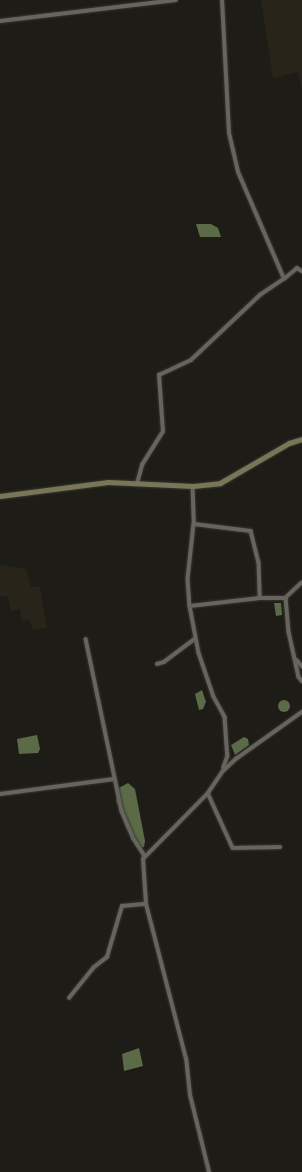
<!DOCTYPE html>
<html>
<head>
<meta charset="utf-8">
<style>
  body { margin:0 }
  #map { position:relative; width:302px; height:1172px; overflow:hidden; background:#1e1c16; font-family:Lato,sans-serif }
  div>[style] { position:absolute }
  .built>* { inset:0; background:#282419 }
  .water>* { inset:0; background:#5b6b48 }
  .round { border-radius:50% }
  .roads { filter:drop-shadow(0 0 1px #393734) drop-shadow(0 0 1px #393734) }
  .street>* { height:3.5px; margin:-1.75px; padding:0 1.75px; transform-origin:1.75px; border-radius:1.75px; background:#67645e }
  .secondary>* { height:5px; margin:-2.5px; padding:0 2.5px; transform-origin:2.5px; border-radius:2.5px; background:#787657 }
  span { translate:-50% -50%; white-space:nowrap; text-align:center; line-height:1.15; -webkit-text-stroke:3.5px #1e1c16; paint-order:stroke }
</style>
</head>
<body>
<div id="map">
  <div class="built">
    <i style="clip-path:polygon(261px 0,302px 0,302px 90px,298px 72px,273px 78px)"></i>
    <i style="clip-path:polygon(0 565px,26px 569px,31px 587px,40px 587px,47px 628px,33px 630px,29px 619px,21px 620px,20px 609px,11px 611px,8px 596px,0 597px)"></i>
  </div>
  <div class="water">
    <i style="clip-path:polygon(196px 224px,211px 224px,218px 228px,221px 237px,200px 237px)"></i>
    <i style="clip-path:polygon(274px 603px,281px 603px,282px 615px,276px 616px)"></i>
    <i style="clip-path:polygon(202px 690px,206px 702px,203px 709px,199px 710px,195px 694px)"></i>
    <i class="round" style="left:278px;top:700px;width:12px;height:12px"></i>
    <i style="clip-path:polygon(37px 735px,40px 749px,38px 753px,19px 754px,17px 739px)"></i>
    <i style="clip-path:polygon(244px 737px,248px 739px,249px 745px,235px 755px,231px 745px)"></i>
    <i style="clip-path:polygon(128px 783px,135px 789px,145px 841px,144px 847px,140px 848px,137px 848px,125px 826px,116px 801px,117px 789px)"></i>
    <i style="clip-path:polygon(139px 1048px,143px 1066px,124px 1071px,122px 1054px)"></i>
  </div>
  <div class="roads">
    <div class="street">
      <i style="left:0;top:21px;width:177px;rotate:-6.8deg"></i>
      <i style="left:284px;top:279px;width:17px;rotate:-40deg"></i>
      <i style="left:297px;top:268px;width:6px;rotate:31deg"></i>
      <i style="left:137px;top:484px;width:20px;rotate:-75deg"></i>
      <i style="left:142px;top:465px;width:39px;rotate:-58deg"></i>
      <i style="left:163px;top:432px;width:57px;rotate:-94deg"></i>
      <i style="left:159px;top:375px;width:35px;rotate:-25deg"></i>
      <i style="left:191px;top:360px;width:95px;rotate:-43.3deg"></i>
      <i style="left:260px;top:295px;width:29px;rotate:-34deg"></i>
      <i style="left:284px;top:279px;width:116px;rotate:-113.3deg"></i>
      <i style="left:238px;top:172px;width:40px;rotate:-103deg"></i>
      <i style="left:229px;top:133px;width:133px;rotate:-93deg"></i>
      <i style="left:193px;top:486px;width:38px;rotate:88deg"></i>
      <i style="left:194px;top:524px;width:55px;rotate:96.2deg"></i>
      <i style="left:188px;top:579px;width:27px;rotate:86deg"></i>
      <i style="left:190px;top:606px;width:48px;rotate:79.2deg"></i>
      <i style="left:199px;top:653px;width:46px;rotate:71.2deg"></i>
      <i style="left:214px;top:697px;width:23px;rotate:61deg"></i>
      <i style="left:225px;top:717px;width:39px;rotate:86deg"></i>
      <i style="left:228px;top:756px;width:12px;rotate:110deg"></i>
      <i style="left:194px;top:524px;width:57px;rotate:7deg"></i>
      <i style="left:251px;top:531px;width:32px;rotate:76deg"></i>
      <i style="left:259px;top:562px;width:36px;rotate:88deg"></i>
      <i style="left:302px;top:583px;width:22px;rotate:137deg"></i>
      <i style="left:286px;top:598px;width:34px;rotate:85deg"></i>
      <i style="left:289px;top:632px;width:46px;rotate:77.5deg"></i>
      <i style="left:299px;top:677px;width:5px;rotate:53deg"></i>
      <i style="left:190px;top:606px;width:70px;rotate:-6.5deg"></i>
      <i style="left:260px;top:598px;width:26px"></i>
      <i style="left:86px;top:639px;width:176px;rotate:78.2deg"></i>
      <i style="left:122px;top:811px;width:30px;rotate:67deg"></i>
      <i style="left:134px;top:839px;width:20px;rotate:57deg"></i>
      <i style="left:297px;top:660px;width:8px;rotate:50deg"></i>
      <i style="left:157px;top:664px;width:7px;rotate:-16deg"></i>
      <i style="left:164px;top:662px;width:38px;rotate:-37deg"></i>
      <i style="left:208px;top:793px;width:60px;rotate:65.6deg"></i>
      <i style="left:233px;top:848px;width:47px;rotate:-1.2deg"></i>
      <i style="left:0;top:794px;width:115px;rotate:-7.5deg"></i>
      <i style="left:69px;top:998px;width:38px;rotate:-51deg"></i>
      <i style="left:93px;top:968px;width:18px;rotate:-38deg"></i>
      <i style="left:107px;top:957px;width:53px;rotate:-73.6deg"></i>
      <i style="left:122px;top:906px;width:24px;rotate:-5deg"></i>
      <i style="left:209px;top:1172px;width:79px;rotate:-103.9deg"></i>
      <i style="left:190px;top:1095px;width:36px;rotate:-96deg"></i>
      <i style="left:186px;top:1059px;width:160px;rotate:-104.5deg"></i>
      <i style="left:146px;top:904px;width:45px;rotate:-93.8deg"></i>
      <i style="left:143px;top:859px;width:93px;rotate:-45.4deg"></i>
      <i style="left:208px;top:793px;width:27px;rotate:-56deg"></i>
      <i style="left:223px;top:771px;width:18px;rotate:-43deg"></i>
      <i style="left:236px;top:759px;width:81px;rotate:-35.5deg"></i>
    </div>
    <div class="secondary">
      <i style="left:0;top:496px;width:109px;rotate:-7.4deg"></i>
      <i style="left:108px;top:482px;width:85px;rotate:2.7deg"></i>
      <i style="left:193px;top:486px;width:27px;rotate:-6deg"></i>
      <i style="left:220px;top:483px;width:80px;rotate:-30.1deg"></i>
      <i style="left:289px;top:443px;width:14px;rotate:-17deg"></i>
    </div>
  </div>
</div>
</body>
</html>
